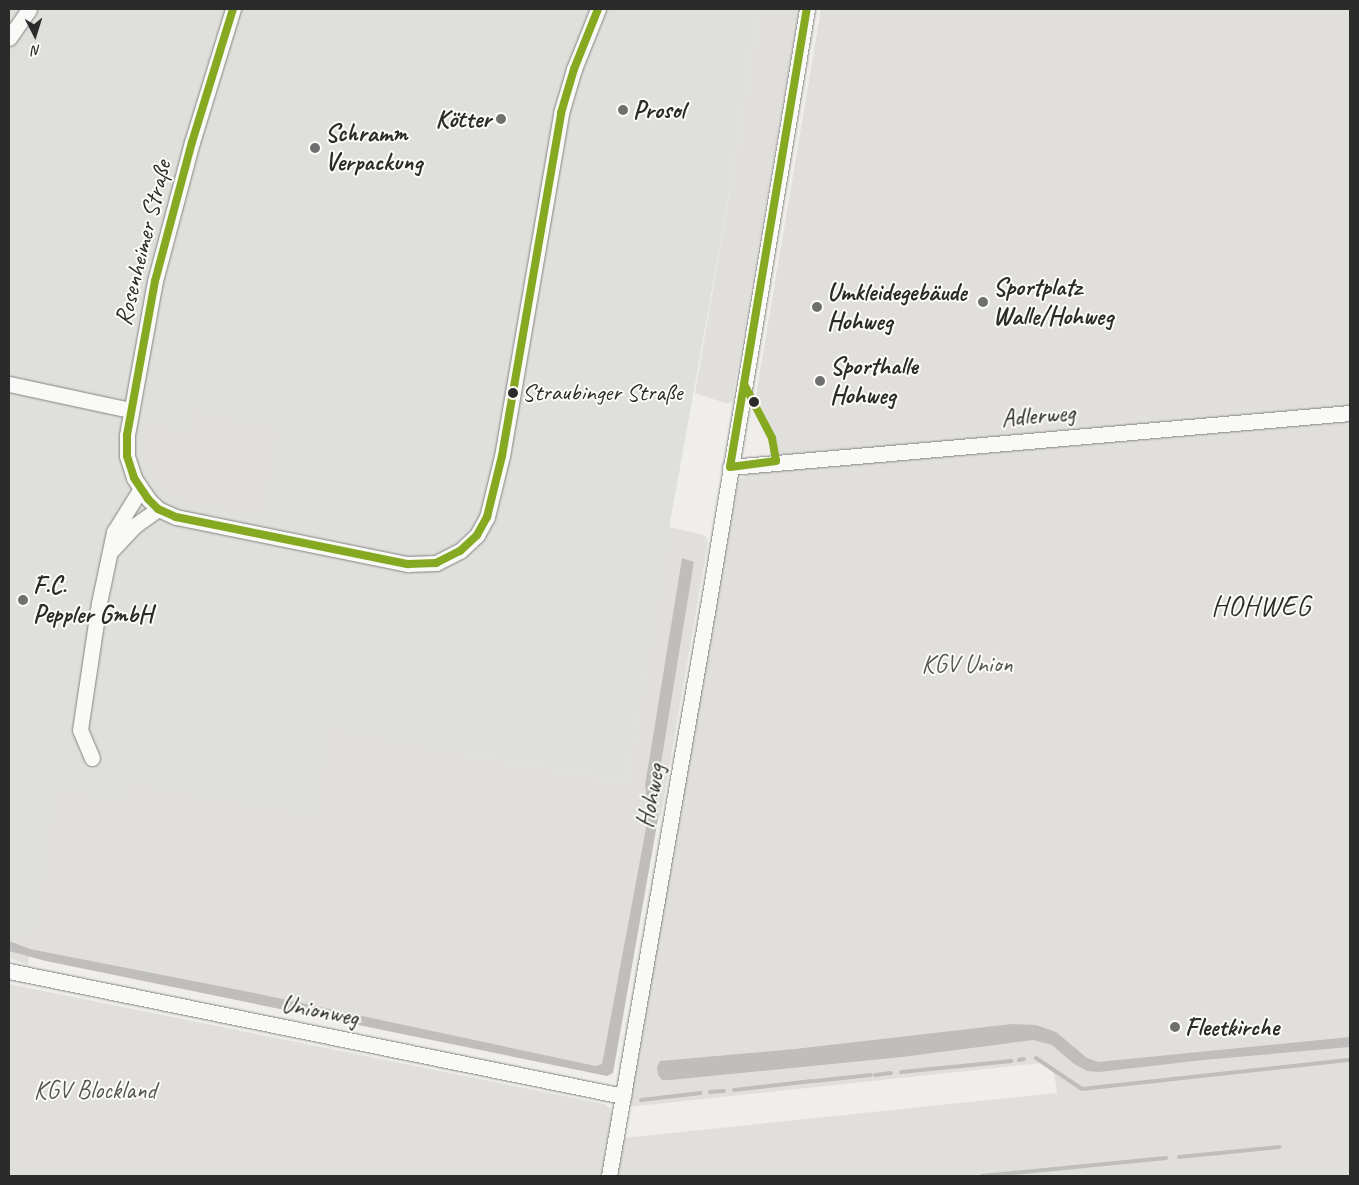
<!DOCTYPE html>
<html>
<head>
<meta charset="utf-8">
<style>
  body { margin:0 }
  #map { position:relative; width:1359px; height:1185px; overflow:hidden; background:#efeeec; font-family:Caveat,sans-serif }
  div>[style] { position:absolute }
  .built>* { inset:0; background:#dfdfdc }
  .green>* { inset:0; background:#e0dfdc }
  .water>* { inset:0; background:#bfbebc }
  .stream>* { height:4px; margin:-2px; padding:0 2px; transform-origin:2px; border-radius:2px; background:#bfbebc }
  .roads { filter:drop-shadow(0 0 1px #838382) drop-shadow(0 0 1px #838382) }
  .street>* { height:15px; margin:-7.5px; padding:0 7.5px; transform-origin:7.5px; border-radius:7.5px; background:#f9f9f7 }
  .bus-1>* { height:8px; margin:-4px; padding:0 4px; transform-origin:4px; border-radius:4px; background:#85aa21 }
  .dots>* { width:14px; height:14px; translate:-50% -50%; box-sizing:border-box; border:2px solid #fdfcf7; border-radius:50% }
  span { translate:-50% -50%; white-space:nowrap; text-align:center; line-height:1.15; -webkit-text-stroke:4px #fdfcf7; paint-order:stroke }
  .bus-label { font-size:24px; color:#2b2b2b }
  .left { translate:0 -50%; text-align:left }
  .poi-label { font-size:25px; color:#2b2b2b; font-weight:700 }
  .right { translate:-100% -50%; text-align:right }
  .street-label { font-size:25px; color:#2b2b2b }
  .park-label { font-size:25px; color:#555554 }
  .quarter-label { font-size:28px; color:#2b2b2b; letter-spacing:1px }
  .frame { position:absolute; inset:0; border:10px solid #2b2b2b; pointer-events:none }
  .north { position:absolute; left:10px; top:10px; width:50px; height:50px; -webkit-text-stroke:4px #fdfcf7; paint-order:stroke; rotate:175deg; font-size:14px; font-weight:700; line-height:20px; text-align:center; color:#2b2b2b }
  .north::after { content:''; display:block; margin:auto; width:18px; height:22px; background:#2b2b2b; clip-path:polygon(50% 0,100% 100%,50% 72%,0 100%) }
</style>
</head>
<body>
<div id="map">
  <div class="built">
    <i style="clip-path:polygon(9px 9px,758px 9px,734px 167px,670px 523px,626px 782px,462px 753px,286px 989px,31px 937px,9px 926px)"></i>
  </div>
  <div class="green">
    <i style="clip-path:polygon(758px 9px,799px 9px,732px 403px,725px 403px,695px 393px,734px 167px)"></i>
    <i style="clip-path:polygon(821px 9px,1350px 9px,1350px 1176px,616px 1176px,623px 1138px,1057px 1093px,1054px 1073px,1041px 1063px,628px 1107px,738px 480px,778px 456px,776px 439px,756px 395px)"></i>
    <i style="clip-path:polygon(189px 407px,282px 426px,263px 520px,183px 503px,170px 498px,155px 484px,141px 457px,141px 443px,146px 418px,185px 428px)"></i>
    <i style="clip-path:polygon(669px 527px,700px 534px,706px 537px,708px 542px,661px 815px,658px 819px,657px 788px,694px 562px,682px 558px,645px 785px,648px 817px,602px 1064px,596px 1066px,255px 993px,30px 949px,28px 965px,9px 958px,9px 926px,31px 936px,55px 787px,121px 798px,124px 780px,314px 813px,328px 725px,462px 753px,626px 782px)"></i>
    <i style="clip-path:polygon(9px 984px,604px 1104px,611px 1109px,612px 1115px,601px 1176px,9px 1176px)"></i>
  </div>
  <div class="water">
    <i style="clip-path:polygon(682px 558px,694px 562px,657px 788px,658px 819px,613px 1073px,607px 1076px,46px 961px,9px 951px,9px 941px,30px 949px,255px 993px,596px 1066px,602px 1064px,648px 817px,645px 785px)"></i>
    <i style="clip-path:polygon(1012px 1024px,1036px 1025px,1056px 1032px,1087px 1058px,1098px 1062px,1350px 1037px,1350px 1047px,1203px 1060px,1099px 1072px,1087px 1071px,1074px 1064px,1052px 1045px,1033px 1040px,902px 1057px,670px 1080px,662px 1080px,658px 1075px,657px 1067px,660px 1061px,795px 1049px)"></i>
  </div>
  <div class="stream">
    <i style="left:1036px;top:1058px;width:55px;rotate:34deg"></i>
    <i style="left:1082px;top:1089px;width:270px;rotate:-6.2deg"></i>
    <i style="left:1019px;top:1060px;width:5px;rotate:-11deg"></i>
    <i style="left:901px;top:1072px;width:111px;rotate:-5.7deg"></i>
    <i style="left:875px;top:1075px;width:16px;rotate:-7deg"></i>
    <i style="left:815px;top:1081px;width:56px;rotate:-6.1deg"></i>
    <i style="left:734px;top:1090px;width:79px;rotate:-6.6deg"></i>
    <i style="left:710px;top:1092px;width:14px;rotate:-4deg"></i>
    <i style="left:641px;top:1100px;width:60px;rotate:-6.7deg"></i>
    <i style="left:1179px;top:1157px;width:101px;rotate:-5.7deg"></i>
    <i style="left:982px;top:1176px;width:185px;rotate:-5.6deg"></i>
  </div>
  <div class="roads">
    <div class="street">
      <i style="left:233px;top:9px;width:139px;rotate:107.1deg"></i>
      <i style="left:192px;top:142px;width:144px;rotate:104.9deg"></i>
      <i style="left:155px;top:281px;width:157px;rotate:100.3deg"></i>
      <i style="left:127px;top:435px;width:21px;rotate:90deg"></i>
      <i style="left:127px;top:456px;width:23px;rotate:72deg"></i>
      <i style="left:134px;top:478px;width:25px;rotate:56deg"></i>
      <i style="left:148px;top:499px;width:14px;rotate:45deg"></i>
      <i style="left:158px;top:509px;width:20px;rotate:24deg"></i>
      <i style="left:176px;top:517px;width:237px;rotate:11.5deg"></i>
      <i style="left:408px;top:564px;width:28px;rotate:-2deg"></i>
      <i style="left:436px;top:563px;width:27px;rotate:-27deg"></i>
      <i style="left:460px;top:551px;width:23px;rotate:-43deg"></i>
      <i style="left:477px;top:535px;width:21px;rotate:-61deg"></i>
      <i style="left:487px;top:517px;width:63px;rotate:-76.2deg"></i>
      <i style="left:502px;top:456px;width:348px;rotate:-80.2deg"></i>
      <i style="left:561px;top:113px;width:46px;rotate:-73.5deg"></i>
      <i style="left:574px;top:69px;width:65px;rotate:-68.2deg"></i>
      <i style="left:9px;top:38px;width:35px;rotate:-55deg"></i>
      <i style="left:9px;top:384px;width:124px;rotate:12.1deg"></i>
      <i style="left:730px;top:467px;width:622px;rotate:-4.98deg"></i>
      <i style="left:112px;top:550px;width:33px;rotate:-47deg"></i>
      <i style="left:134px;top:526px;width:29px;rotate:-35deg"></i>
      <i style="left:92px;top:758px;width:30px;rotate:-113deg"></i>
      <i style="left:80px;top:730px;width:128px;rotate:-81.5deg"></i>
      <i style="left:99px;top:603px;width:73px;rotate:-78.1deg"></i>
      <i style="left:114px;top:532px;width:49px;rotate:-58.2deg"></i>
      <i style="left:9px;top:971px;width:627px;rotate:11.51deg"></i>
      <i style="left:609px;top:1176px;width:579px;rotate:-80.15deg"></i>
      <i style="left:708px;top:606px;width:605px;rotate:-80.58deg"></i>
    </div>
  </div>
  <div class="bus-1">
    <i style="left:233px;top:9px;width:139px;rotate:107.1deg"></i>
    <i style="left:192px;top:142px;width:144px;rotate:104.9deg"></i>
    <i style="left:155px;top:281px;width:157px;rotate:100.3deg"></i>
    <i style="left:127px;top:435px;width:21px;rotate:90deg"></i>
    <i style="left:127px;top:456px;width:23px;rotate:72deg"></i>
    <i style="left:134px;top:478px;width:25px;rotate:56deg"></i>
    <i style="left:148px;top:499px;width:14px;rotate:45deg"></i>
    <i style="left:158px;top:509px;width:20px;rotate:24deg"></i>
    <i style="left:176px;top:517px;width:237px;rotate:11.5deg"></i>
    <i style="left:408px;top:564px;width:28px;rotate:-2deg"></i>
    <i style="left:436px;top:563px;width:27px;rotate:-27deg"></i>
    <i style="left:460px;top:551px;width:23px;rotate:-43deg"></i>
    <i style="left:477px;top:535px;width:21px;rotate:-61deg"></i>
    <i style="left:487px;top:517px;width:63px;rotate:-76.2deg"></i>
    <i style="left:502px;top:456px;width:348px;rotate:-80.2deg"></i>
    <i style="left:561px;top:113px;width:46px;rotate:-73.5deg"></i>
    <i style="left:574px;top:69px;width:65px;rotate:-68.2deg"></i>
    <i style="left:744px;top:384px;width:61px;rotate:62.6deg"></i>
    <i style="left:772px;top:438px;width:23px;rotate:80deg"></i>
    <i style="left:776px;top:461px;width:46px;rotate:172.6deg"></i>
    <i style="left:730px;top:467px;width:84px;rotate:-80.4deg"></i>
    <i style="left:744px;top:384px;width:380px;rotate:-80.5deg"></i>
  </div>
  <div class="dots">
    <i style="left:623px;top:110px;background:#706f6f"></i>
    <i style="left:501px;top:119px;background:#706f6f"></i>
    <i style="left:315px;top:148px;background:#706f6f"></i>
    <i style="left:983px;top:302px;background:#706f6f"></i>
    <i style="left:817px;top:307px;background:#706f6f"></i>
    <i style="left:820px;top:381px;background:#706f6f"></i>
    <i style="left:513px;top:393px;background:#2b2b2b"></i>
    <i style="left:754px;top:402px;background:#2b2b2b"></i>
    <i style="left:23px;top:600px;background:#706f6f"></i>
    <i style="left:1175px;top:1027px;background:#706f6f"></i>
  </div>
  <div class="bus-label">
    <span class="left" style="left:522px;top:393px">Straubinger Straße</span>
  </div>
  <div class="poi-label">
    <span class="left" style="left:633px;top:110px">Prosol</span>
    <span class="right" style="left:491px;top:119px">Kötter</span>
    <span class="left" style="left:325px;top:148px">Schramm<br>Verpackung</span>
    <span class="left" style="left:993px;top:302px">Sportplatz<br>Walle/Hohweg</span>
    <span class="left" style="left:827px;top:307px">Umkleidegebäude<br>Hohweg</span>
    <span class="left" style="left:830px;top:381px">Sporthalle<br>Hohweg</span>
    <span class="left" style="left:33px;top:600px">F.C.<br>Peppler GmbH</span>
    <span class="left" style="left:1185px;top:1027px">Fleetkirche</span>
  </div>
  <div class="street-label">
    <span style="left:143px;top:243px;rotate:-76deg">Rosenheimer Straße</span>
    <span style="left:1038px;top:416px;rotate:-5deg">Adlerweg</span>
    <span style="left:651px;top:796px;rotate:-80deg">Hohweg</span>
    <span style="left:320px;top:1011px;rotate:11deg">Unionweg</span>
  </div>
  <div class="park-label">
    <span style="left:967px;top:664px">KGV Union</span>
    <span style="left:95px;top:1090px">KGV Blockland</span>
  </div>
  <div class="quarter-label">
    <span style="left:1261px;top:606px">HOHWEG</span>
  </div>
  <div class="frame"></div>
  <div class="north">N</div>
</div>
</body>
</html>
